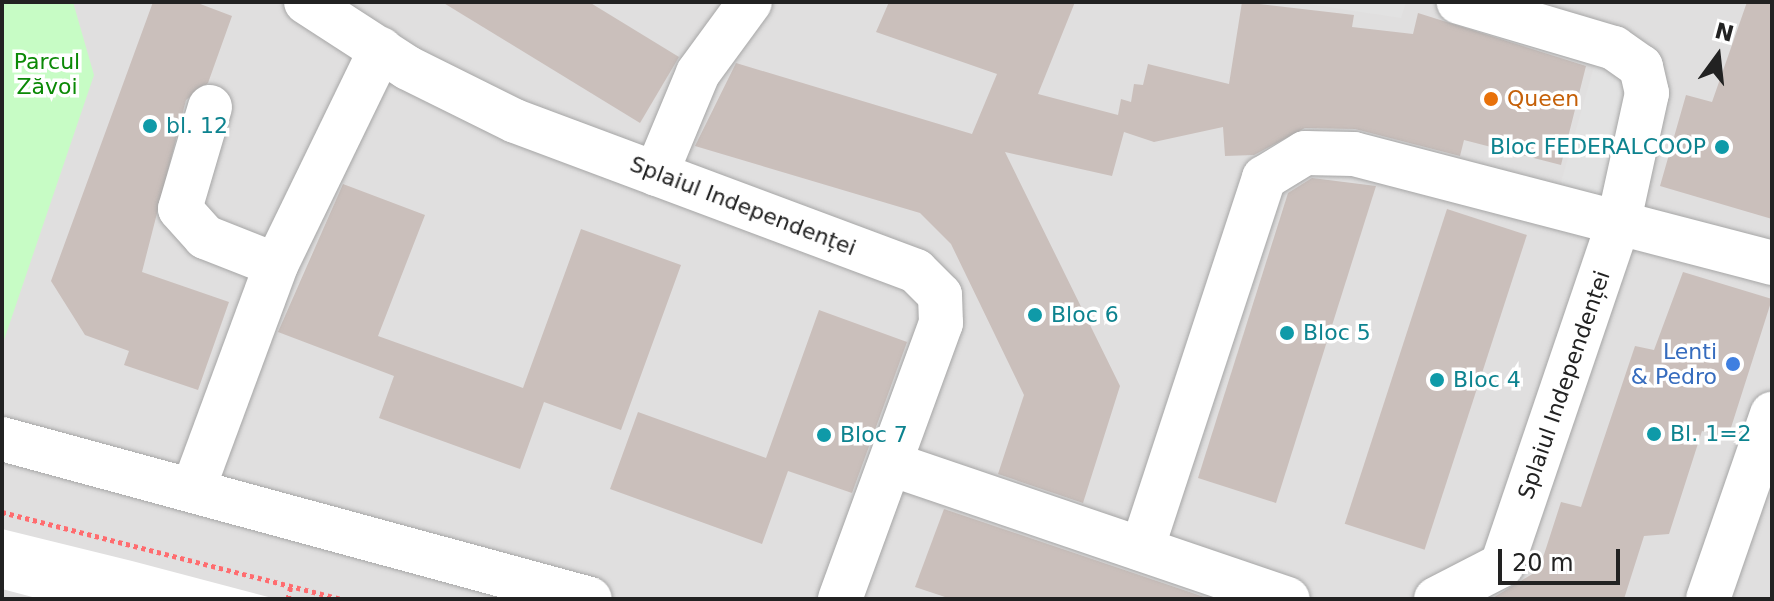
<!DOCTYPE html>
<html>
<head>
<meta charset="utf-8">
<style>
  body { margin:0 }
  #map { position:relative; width:1774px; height:601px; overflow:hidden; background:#f2eee8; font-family:"DejaVu Sans",sans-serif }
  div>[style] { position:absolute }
  .residential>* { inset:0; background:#e0dfdf; transform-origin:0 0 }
  .park>* { inset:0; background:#c7fcc5 }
  .parking>* { inset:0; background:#e2e2e2 }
  .pier>* { inset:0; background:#fff }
  .building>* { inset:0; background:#cabfbb; transform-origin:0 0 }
  .path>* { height:5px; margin-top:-2.5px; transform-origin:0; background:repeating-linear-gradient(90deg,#ff6c6f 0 4px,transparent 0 8px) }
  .roads { filter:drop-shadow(0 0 2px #a6a6a6) drop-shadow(0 0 2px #a6a6a6) }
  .minor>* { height:44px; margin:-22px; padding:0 22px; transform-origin:22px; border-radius:22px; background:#fff }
  .dots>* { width:22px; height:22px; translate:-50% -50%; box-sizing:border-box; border:4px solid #fff; border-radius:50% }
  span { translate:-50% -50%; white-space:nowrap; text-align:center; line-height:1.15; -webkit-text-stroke:7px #fff; paint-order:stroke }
  .park-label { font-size:22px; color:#0b8906 }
  .food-label { font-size:22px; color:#c56008 }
  .left { translate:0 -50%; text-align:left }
  .culture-label { font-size:22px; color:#0d838f }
  .right { translate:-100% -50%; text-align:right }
  .street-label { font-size:22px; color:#222 }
  .shop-label { font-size:22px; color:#366cbe }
  .frame { position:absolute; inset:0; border:4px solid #222; pointer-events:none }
  .north { position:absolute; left:1678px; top:16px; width:80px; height:80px; -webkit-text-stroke:6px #fff; paint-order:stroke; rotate:15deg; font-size:22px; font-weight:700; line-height:32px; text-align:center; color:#222 }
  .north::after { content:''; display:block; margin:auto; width:28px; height:36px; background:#222; clip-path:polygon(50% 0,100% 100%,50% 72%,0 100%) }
  .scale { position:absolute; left:1498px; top:549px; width:122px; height:36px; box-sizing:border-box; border:4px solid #222; border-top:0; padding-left:10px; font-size:24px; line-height:28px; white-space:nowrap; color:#222; -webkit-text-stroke:6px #fff; paint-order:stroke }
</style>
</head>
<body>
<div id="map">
  <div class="residential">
    <i style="left:2px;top:2px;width:1770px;height:597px"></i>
  </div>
  <div class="park">
    <i style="clip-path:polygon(2px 2px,73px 2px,94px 75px,2px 346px)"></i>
  </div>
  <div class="parking">
    <i style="clip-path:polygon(1295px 2px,1406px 2px,1401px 18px)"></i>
    <i style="clip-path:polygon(1595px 63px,1638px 76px,1611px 213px,1556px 200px)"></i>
  </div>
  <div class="pier">
    <i style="clip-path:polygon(2px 529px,132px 561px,276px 599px,40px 599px,2px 589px)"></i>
  </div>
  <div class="building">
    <i style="clip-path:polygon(153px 2px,195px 2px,232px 16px,208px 83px,186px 100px,142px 272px,229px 302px,198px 390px,124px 365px,129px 351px,85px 335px,51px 281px)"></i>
    <i style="clip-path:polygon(442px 2px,589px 2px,679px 57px,640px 123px)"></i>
    <i style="clip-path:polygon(889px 2px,1075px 2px,1038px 94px,1118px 115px,1121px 99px,1131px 102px,1134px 84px,1143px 85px,1148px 64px,1229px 84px,1242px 2px,1354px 15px,1352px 27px,1413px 34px,1418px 13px,1586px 66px,1561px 165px,1464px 140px,1460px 156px,1355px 129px,1305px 128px,1254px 155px,1225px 156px,1223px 127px,1154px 142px,1124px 132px,1112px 176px,1005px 152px,1120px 386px,1083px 503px,998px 474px,1024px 395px,951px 244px,920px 213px,695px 146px,736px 63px,972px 134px,997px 74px,876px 32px)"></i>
    <i style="clip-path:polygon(1747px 2px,1772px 2px,1772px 219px,1660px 186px,1686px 95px,1712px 102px)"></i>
    <i style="clip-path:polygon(1312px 178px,1376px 186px,1276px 503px,1198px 478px,1288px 193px)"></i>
    <i style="clip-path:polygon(343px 184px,425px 215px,378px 336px,523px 388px,581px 229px,681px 265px,621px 430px,544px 402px,520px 469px,379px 418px,394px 376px,278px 332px)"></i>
    <i style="left:1447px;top:209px;width:84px;height:331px;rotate:18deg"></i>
    <i style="clip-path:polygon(1683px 272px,1772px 299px,1728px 437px,1702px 431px,1669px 534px,1644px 536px,1624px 599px,1491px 599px,1539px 570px,1561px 502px,1581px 507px,1635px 346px,1654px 350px)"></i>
    <i style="clip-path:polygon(819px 310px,907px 342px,852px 493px,788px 471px,762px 544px,610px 489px,638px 412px,766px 458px)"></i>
    <i style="clip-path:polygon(944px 509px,1210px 599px,951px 599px,915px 587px)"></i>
  </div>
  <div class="path">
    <i style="left:2px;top:512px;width:351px;rotate:14.4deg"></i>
    <i style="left:288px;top:599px;width:14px;rotate:-78deg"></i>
  </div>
  <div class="roads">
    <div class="minor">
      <i style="left:306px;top:2px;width:121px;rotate:32.9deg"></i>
      <i style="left:408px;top:68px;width:119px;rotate:26.4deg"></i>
      <i style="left:515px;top:121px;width:428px;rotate:20.5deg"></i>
      <i style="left:916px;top:271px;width:34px;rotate:45deg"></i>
      <i style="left:940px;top:295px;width:28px;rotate:88deg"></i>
      <i style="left:941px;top:323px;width:294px;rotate:110.1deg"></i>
      <i style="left:210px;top:107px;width:106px;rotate:106.4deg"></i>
      <i style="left:180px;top:209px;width:38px;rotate:48deg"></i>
      <i style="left:205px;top:237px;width:76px;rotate:21.5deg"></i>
      <i style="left:656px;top:174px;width:109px;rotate:-67.4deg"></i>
      <i style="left:698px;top:73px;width:88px;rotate:-53.8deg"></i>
      <i style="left:2px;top:439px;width:609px;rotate:15.22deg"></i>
      <i style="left:891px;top:464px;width:419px;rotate:18.8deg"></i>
      <i style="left:194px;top:487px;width:237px;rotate:-69.7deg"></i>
      <i style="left:276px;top:265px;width:240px;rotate:-64.1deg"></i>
      <i style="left:1142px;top:549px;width:391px;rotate:-71.8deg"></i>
      <i style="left:1264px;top:178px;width:48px;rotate:-31.4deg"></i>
      <i style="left:1305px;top:153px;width:49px;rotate:1.2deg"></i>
      <i style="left:1354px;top:154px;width:432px;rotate:14.6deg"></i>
      <i style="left:1436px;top:599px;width:74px;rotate:-27.3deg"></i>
      <i style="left:1502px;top:565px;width:359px;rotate:-71.2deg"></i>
      <i style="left:1618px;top:225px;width:135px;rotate:-77.6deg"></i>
      <i style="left:1647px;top:93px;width:27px;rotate:-103deg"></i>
      <i style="left:1641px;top:67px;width:33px;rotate:-145deg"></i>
      <i style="left:1614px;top:48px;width:162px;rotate:-163.5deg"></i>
      <i style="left:1708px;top:599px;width:196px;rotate:-70.9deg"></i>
    </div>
  </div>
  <div class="dots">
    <i style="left:1491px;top:99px;background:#e8710a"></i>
    <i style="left:150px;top:126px;background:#0f9aa8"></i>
    <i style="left:1722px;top:147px;background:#0f9aa8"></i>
    <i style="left:1035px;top:315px;background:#0f9aa8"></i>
    <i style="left:1287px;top:333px;background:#0f9aa8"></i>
    <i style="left:1733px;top:364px;background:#3f7fe0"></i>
    <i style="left:1437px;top:380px;background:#0f9aa8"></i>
    <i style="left:1654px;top:434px;background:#0f9aa8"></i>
    <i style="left:824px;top:435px;background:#0f9aa8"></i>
  </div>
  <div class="park-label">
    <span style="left:47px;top:74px">Parcul<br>Zăvoi</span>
  </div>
  <div class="food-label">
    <span class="left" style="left:1507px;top:99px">Queen</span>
  </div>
  <div class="culture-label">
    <span class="left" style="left:166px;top:126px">bl. 12</span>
    <span class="right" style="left:1706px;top:147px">Bloc FEDERALCOOP</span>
    <span class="left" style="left:1051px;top:315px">Bloc 6</span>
    <span class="left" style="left:1303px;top:333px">Bloc 5</span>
    <span class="left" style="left:1453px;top:380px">Bloc 4</span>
    <span class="left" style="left:1670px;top:434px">Bl. 1=2</span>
    <span class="left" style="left:840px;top:435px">Bloc 7</span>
  </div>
  <div class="street-label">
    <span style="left:743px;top:206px;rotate:21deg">Splaiul Independenței</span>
    <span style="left:1564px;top:385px;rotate:-71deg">Splaiul Independenței</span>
  </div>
  <div class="shop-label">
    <span class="right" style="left:1717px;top:364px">Lenti<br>&amp; Pedro</span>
  </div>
  <div class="frame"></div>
  <div class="north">N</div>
  <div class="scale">20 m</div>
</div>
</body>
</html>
